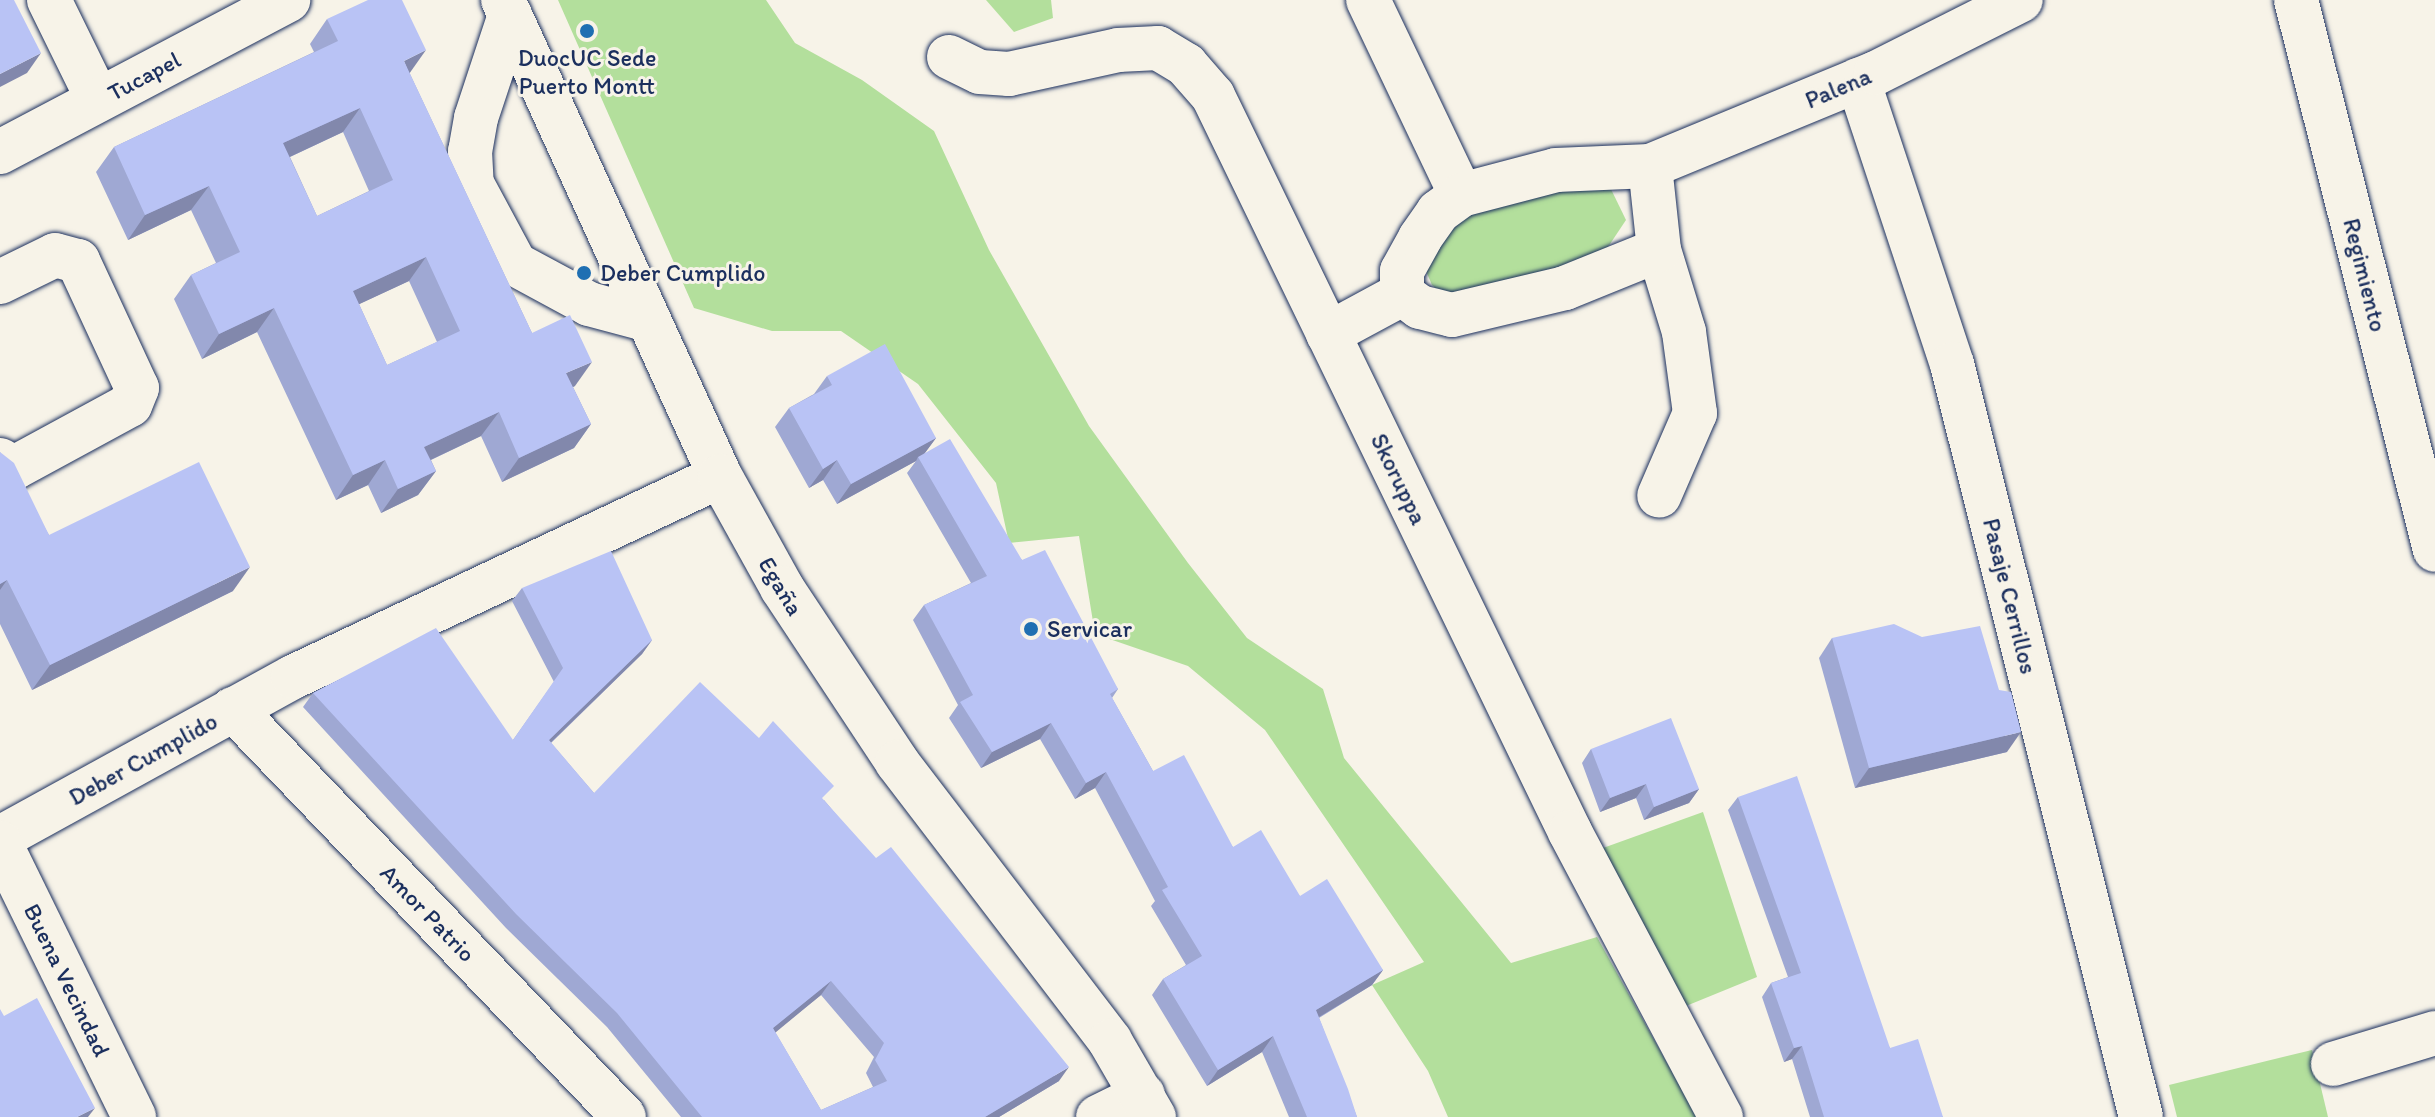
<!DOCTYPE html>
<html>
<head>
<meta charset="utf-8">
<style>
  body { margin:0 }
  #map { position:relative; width:2435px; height:1117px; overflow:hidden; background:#f7f3e8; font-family:Itim,sans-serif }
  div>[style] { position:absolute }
  .green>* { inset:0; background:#b3df9c }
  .roads { filter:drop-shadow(0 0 2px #1b2f5e) drop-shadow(0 0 2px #1b2f5e) }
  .minor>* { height:44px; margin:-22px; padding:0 22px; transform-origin:22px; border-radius:22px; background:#f7f3e8 }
  .major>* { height:44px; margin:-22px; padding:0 22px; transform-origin:22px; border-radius:22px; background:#f7f3e8 }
  .wall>* { inset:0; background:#9fa8d3 }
  .shaded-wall>* { inset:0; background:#8288ac }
  .building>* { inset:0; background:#b9c3f5 }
  .dots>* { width:22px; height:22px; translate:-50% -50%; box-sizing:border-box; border:4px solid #f7f3e8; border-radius:50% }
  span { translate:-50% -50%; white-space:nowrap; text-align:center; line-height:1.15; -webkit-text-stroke:6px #f7f3e8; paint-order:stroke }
  .poi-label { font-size:24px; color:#1b2f5e }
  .left { translate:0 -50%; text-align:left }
  .street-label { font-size:24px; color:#1b2f5e }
</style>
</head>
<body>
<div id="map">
  <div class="green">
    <i style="clip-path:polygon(558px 0,766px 0,795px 43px,862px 80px,934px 131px,989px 250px,1089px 426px,1188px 563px,1247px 638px,1323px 689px,1344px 758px,1511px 963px,1597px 937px,1697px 1117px,1448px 1117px,1428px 1071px,1372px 985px,1424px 962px,1265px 730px,1188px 666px,1095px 634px,1079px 536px,1009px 543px,996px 483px,918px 384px,841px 331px,772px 331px,694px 308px)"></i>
    <i style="clip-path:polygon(986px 0,1051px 0,1053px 18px,1014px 32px)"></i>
    <i style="clip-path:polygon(1608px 183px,1626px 220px,1602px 256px,1464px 299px,1442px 294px,1432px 285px,1426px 271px,1448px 224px,1501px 198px)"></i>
    <i style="clip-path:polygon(1703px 812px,1757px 977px,1686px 1006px,1603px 848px)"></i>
    <i style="clip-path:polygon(2312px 1050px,2328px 1117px,2177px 1117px,2169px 1085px)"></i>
  </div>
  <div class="roads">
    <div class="minor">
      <i style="left:49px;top:0;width:111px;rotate:63.9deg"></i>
      <i style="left:1368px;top:0;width:216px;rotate:64.5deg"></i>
      <i style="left:510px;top:15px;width:108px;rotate:108.3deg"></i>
      <i style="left:476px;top:118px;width:34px;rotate:100deg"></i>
      <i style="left:470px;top:151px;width:33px;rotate:87deg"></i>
      <i style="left:472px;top:184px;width:91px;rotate:61.7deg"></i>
      <i style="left:515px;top:264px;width:84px;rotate:28.4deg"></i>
      <i style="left:589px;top:304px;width:62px;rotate:14.9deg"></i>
      <i style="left:949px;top:57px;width:34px;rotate:26deg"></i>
      <i style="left:980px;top:72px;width:29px;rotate:4deg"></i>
      <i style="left:1009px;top:74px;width:112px;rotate:-12.4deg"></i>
      <i style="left:1118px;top:50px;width:40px;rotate:-2.9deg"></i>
      <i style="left:1158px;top:48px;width:33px;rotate:31deg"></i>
      <i style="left:1186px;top:65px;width:41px;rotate:48.9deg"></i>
      <i style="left:1213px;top:96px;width:818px;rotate:64.12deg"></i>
      <i style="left:1570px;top:832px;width:323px;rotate:62.1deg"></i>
      <i style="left:1858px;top:80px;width:299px;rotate:71.7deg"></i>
      <i style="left:1952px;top:364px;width:776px;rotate:75.91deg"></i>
      <i style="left:0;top:152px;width:326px;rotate:-27.8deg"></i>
      <i style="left:1659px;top:250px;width:86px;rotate:73deg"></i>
      <i style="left:1684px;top:332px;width:82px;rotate:82.3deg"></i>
      <i style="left:1695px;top:413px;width:90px;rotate:113.4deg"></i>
      <i style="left:0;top:282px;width:61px;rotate:-26.1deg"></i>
      <i style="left:55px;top:255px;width:24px;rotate:15deg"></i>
      <i style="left:78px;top:261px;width:140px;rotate:65.1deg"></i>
      <i style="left:137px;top:388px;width:18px;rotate:112deg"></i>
      <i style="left:130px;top:405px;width:132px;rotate:151.5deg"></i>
      <i style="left:14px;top:468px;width:16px;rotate:-150deg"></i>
      <i style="left:1402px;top:294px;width:23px;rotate:-90deg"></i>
      <i style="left:1402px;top:271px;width:38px;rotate:-61deg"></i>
      <i style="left:1420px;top:238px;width:32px;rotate:-55deg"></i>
      <i style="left:1438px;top:212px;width:29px;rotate:-36deg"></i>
      <i style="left:1461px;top:195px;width:98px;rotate:-14.7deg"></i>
      <i style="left:1556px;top:170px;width:94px;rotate:-2.4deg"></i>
      <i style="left:1650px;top:166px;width:244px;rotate:-22.4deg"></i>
      <i style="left:1876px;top:73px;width:162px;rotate:-26.7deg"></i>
      <i style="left:1402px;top:294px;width:22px;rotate:36deg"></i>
      <i style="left:1420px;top:307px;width:33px;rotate:14deg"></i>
      <i style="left:1452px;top:315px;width:116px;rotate:-13.4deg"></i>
      <i style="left:1565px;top:288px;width:101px;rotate:-22deg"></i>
      <i style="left:1659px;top:250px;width:84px;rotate:-96.1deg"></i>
      <i style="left:1328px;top:334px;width:84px;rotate:-28.4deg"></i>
      <i style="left:233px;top:709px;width:565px;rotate:46.22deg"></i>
      <i style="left:0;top:838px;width:334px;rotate:-28.8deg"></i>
      <i style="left:293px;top:677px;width:472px;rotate:-25.2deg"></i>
      <i style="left:0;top:843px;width:305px;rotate:63.9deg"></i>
      <i style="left:2333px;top:1064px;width:107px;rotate:-16.9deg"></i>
      <i style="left:1098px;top:1117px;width:50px;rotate:-26.1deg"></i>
    </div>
    <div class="major">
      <i style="left:503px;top:0;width:523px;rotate:65.49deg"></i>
      <i style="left:720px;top:476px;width:128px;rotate:61deg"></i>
      <i style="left:782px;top:588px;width:209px;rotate:56.5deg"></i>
      <i style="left:897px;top:762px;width:351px;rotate:52.6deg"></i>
      <i style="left:1110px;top:1041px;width:88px;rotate:59.9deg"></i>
      <i style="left:2296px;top:0;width:567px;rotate:75.82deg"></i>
    </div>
  </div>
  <div class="wall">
    <i style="clip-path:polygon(evenodd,327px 19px,410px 74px,532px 333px,575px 386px,573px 387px,591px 424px,574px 448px,502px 482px,481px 436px,431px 460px,436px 471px,418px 495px,381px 513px,368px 485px,336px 500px,257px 332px,202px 359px,174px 299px,191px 275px,216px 263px,191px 210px,128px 240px,96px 172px,114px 147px,314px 52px,310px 44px,327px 19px,343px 132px,369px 191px,317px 216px,290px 157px,343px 132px,327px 19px,409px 281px,437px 342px,387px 365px,359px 304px,409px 281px)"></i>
    <i style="clip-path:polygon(827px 376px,936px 438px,924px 454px,1022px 560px,1118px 689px,1112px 698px,1153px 771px,1233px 847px,1300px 896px,1383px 970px,1372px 985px,1319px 1018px,1357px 1117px,1289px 1117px,1262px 1052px,1207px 1086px,1152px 995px,1163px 979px,1186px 965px,1151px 906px,1155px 901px,1095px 788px,1075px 799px,1040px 739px,981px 768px,949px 718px,958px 705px,913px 620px,924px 605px,971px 583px,907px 473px,916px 461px,837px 504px,823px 480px,809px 488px,775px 427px,789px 408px,814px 394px)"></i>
    <i style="clip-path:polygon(0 452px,49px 535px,233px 591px,32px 690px,0 624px)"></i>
    <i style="clip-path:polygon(evenodd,522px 588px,652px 640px,642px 654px,551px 743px,594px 793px,824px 800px,1059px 1081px,999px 1117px,681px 1117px,607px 1027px,506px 928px,303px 707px,313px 693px,513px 740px,554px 682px,512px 601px,522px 588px,821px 995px,874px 1057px,866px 1073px,873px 1087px,821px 1110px,775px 1032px,821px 995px)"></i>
    <i style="clip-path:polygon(1832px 638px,1999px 690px,2007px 752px,1855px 788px,1819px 658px)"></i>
    <i style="clip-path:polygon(1591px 749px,1699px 789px,1689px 803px,1644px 820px,1636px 798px,1600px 812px,1582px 763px)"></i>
    <i style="clip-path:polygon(1738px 797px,1890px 1048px,1943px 1117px,1810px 1117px,1792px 1059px,1784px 1062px,1762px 997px,1771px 983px,1788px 977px,1728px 810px)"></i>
  </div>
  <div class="shaded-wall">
    <i style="clip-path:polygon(426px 50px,409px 74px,404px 61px)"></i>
    <i style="clip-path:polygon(41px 53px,27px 73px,0 87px,0 74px)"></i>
    <i style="clip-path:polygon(360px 108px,343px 132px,266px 168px,283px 143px)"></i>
    <i style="clip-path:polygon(209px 186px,191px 210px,128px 240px,145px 215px)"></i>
    <i style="clip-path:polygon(426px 257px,409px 281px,336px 315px,353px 291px)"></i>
    <i style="clip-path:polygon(274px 308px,257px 332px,202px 359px,219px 334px)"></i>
    <i style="clip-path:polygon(592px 362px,575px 386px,549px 398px,566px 373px)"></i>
    <i style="clip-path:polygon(499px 412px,481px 436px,407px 471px,424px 447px)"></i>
    <i style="clip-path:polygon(591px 424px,574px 448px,502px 482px,519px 458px)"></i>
    <i style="clip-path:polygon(936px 438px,922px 457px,918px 457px,916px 461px,837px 504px,851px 484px)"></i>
    <i style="clip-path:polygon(385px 460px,368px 485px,336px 500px,353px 475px)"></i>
    <i style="clip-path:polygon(837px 460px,823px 480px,809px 488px,823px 469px)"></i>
    <i style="clip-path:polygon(436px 471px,418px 495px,381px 513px,398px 489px)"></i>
    <i style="clip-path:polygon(250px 567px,233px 591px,32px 690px,50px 665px)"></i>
    <i style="clip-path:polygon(7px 580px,0 590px,0 584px)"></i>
    <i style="clip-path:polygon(652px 640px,642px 654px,539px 754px,549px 740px)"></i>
    <i style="clip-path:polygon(1051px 723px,1040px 739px,981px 768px,992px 752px)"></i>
    <i style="clip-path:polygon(2021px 732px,2007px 752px,1855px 788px,1869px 768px)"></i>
    <i style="clip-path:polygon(1106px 772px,1095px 788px,1075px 799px,1086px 783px)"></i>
    <i style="clip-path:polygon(1646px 784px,1636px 798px,1600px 812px,1610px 798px)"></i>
    <i style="clip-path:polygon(1699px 789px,1689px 803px,1644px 820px,1654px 807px)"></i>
    <i style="clip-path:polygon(1383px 970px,1372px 985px,1304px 1026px,1316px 1010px)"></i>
    <i style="clip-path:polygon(831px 981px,821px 995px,764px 1042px,773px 1028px)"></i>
    <i style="clip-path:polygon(1273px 1036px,1262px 1052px,1207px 1086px,1218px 1070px)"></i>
    <i style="clip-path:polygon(1802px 1046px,1792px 1059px,1784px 1062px,1794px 1048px)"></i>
    <i style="clip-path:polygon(1069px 1067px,1059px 1081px,999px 1117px,985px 1117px)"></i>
    <i style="clip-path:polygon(95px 1108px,88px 1117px,77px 1117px)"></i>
  </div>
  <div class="building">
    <i style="clip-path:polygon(0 0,14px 0,41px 53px,0 74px)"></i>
    <i style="clip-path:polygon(evenodd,368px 0,402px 0,426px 50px,404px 61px,532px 333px,570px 315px,592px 362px,566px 373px,591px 424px,519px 458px,499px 412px,424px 447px,436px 471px,398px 489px,385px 460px,353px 475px,274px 308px,219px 334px,191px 275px,240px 252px,209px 186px,145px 215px,114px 147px,338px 41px,327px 19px,368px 0,360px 108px,393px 180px,317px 216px,283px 143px,360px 108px,368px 0,426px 257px,460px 331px,387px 365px,353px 291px,426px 257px)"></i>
    <i style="clip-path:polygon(885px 344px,936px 438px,851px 484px,837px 460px,823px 469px,789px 408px,832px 385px,827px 376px)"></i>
    <i style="clip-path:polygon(950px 439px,1022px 560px,1045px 550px,1118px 689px,1110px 694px,1153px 771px,1184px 755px,1233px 847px,1261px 830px,1300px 896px,1327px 879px,1383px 970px,1316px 1010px,1348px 1089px,1357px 1117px,1307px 1117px,1273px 1036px,1218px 1070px,1163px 979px,1202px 956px,1162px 890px,1168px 887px,1106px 772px,1086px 783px,1051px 723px,992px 752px,960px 702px,973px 695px,924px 605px,987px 576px,918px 457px)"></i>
    <i style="clip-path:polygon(0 452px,14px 463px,49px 535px,199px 462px,250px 567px,50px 665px,7px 580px,0 584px)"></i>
    <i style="clip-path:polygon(evenodd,611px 551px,652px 640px,549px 740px,594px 793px,700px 682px,759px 738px,773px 721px,834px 786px,822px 798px,876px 858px,891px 847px,1069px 1067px,985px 1117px,702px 1117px,617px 1013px,516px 914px,313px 693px,436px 628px,513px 740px,563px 668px,522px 588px,611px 551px,831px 981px,884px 1043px,875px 1060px,887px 1081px,821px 1110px,773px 1028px,831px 981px)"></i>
    <i style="clip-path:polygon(1894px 624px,1922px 637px,1980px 626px,1999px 690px,2011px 692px,2021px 732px,1869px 768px,1832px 638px)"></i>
    <i style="clip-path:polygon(1671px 718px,1699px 789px,1654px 807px,1646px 784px,1610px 798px,1591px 749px)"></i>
    <i style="clip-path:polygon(1797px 776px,1890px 1048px,1918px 1039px,1943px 1117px,1824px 1117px,1802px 1046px,1794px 1048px,1771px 983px,1801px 973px,1738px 797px)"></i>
    <i style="clip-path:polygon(37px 998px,95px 1108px,77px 1117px,0 1117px,0 1009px,4px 1016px)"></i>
  </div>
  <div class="dots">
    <i style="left:587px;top:31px;background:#1f6fb2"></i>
    <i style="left:584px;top:273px;background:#1f6fb2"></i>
    <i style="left:1031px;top:629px;background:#1f6fb2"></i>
  </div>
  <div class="poi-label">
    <span style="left:587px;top:72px">DuocUC Sede<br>Puerto Montt</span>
    <span class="left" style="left:600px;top:273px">Deber Cumplido</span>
    <span class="left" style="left:1047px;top:629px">Servicar</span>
  </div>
  <div class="street-label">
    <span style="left:144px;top:76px;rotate:-28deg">Tucapel</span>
    <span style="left:1838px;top:88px;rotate:-23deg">Palena</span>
    <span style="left:2365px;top:275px;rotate:76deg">Regimiento</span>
    <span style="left:1399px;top:479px;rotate:64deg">Skoruppa</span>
    <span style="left:781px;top:586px;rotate:59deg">Egaña</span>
    <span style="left:2010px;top:596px;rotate:76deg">Pasaje Cerrillos</span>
    <span style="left:143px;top:759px;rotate:-29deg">Deber Cumplido</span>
    <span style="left:428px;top:913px;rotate:46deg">Amor Patrio</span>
    <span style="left:67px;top:980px;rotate:64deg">Buena Vecindad</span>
  </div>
</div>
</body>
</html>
